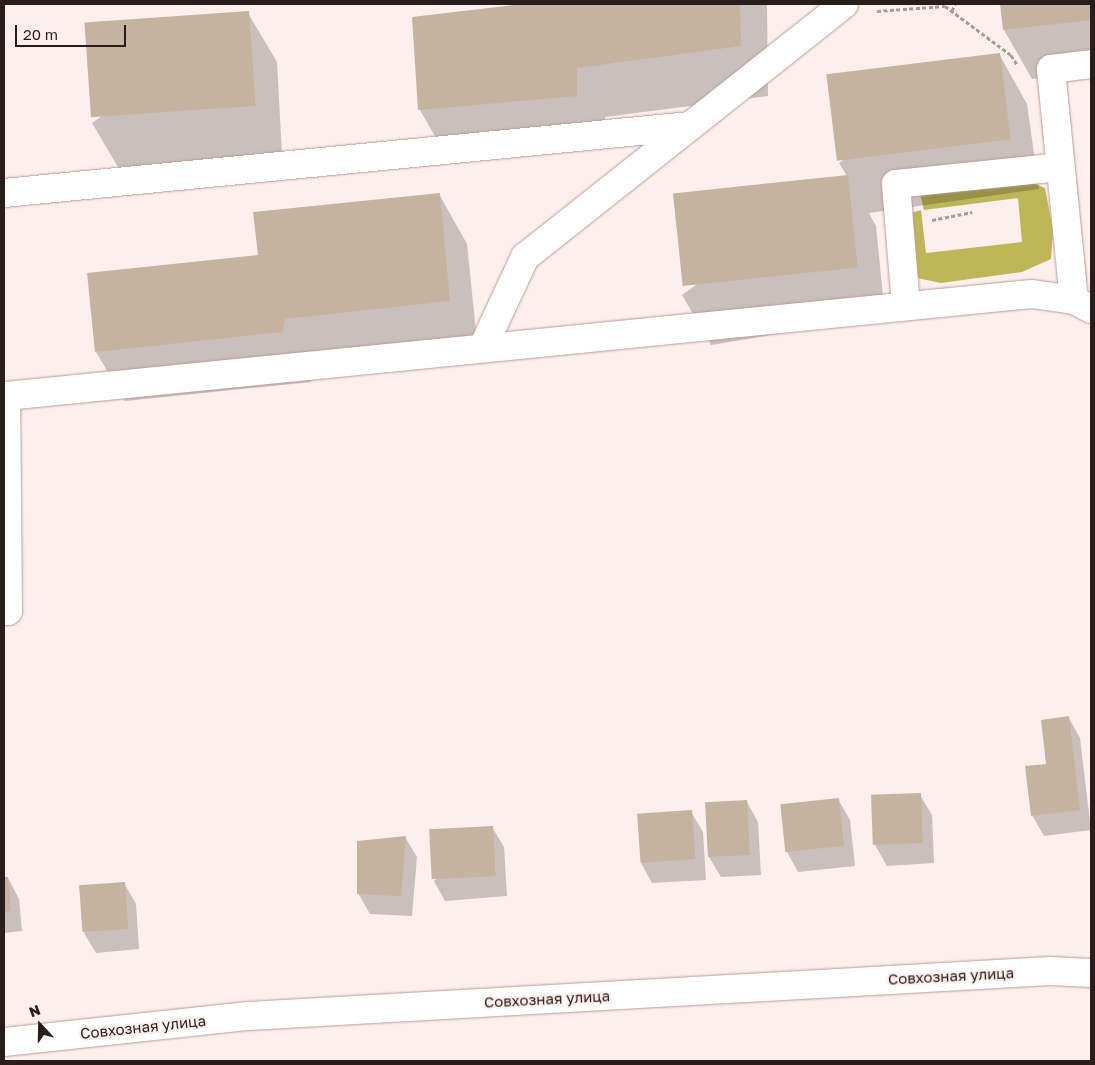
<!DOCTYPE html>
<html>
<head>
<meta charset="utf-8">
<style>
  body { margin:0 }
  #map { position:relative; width:1095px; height:1065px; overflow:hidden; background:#fcefec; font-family:"Golos Text",sans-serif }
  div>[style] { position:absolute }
  .forest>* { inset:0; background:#bfb659 }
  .shadow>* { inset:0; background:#0003 }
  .building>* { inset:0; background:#c6b39f; transform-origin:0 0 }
  .path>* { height:3px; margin-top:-1.5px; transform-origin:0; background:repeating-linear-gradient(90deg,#a79b98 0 4px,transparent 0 6.5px) }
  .roads { filter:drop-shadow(0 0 1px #b89c94) drop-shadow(0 0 1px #b89c94) }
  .minor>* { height:28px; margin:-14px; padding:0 14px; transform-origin:14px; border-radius:14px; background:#fff }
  span { translate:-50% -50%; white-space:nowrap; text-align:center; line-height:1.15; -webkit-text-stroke:4px #fcefec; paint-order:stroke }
  .street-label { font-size:15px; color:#281d1a }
  .frame { position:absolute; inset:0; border:5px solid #281d1a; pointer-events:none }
  .north { position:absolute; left:15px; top:1000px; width:50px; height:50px; -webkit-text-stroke:4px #fcefec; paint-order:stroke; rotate:339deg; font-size:14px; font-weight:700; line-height:20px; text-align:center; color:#281d1a }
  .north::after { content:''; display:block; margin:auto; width:18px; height:22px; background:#281d1a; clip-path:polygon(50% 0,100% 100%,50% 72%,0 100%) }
  .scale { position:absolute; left:15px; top:25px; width:111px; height:22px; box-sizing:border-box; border:2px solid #281d1a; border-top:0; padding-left:6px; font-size:15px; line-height:18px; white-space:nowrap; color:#281d1a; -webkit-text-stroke:4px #fcefec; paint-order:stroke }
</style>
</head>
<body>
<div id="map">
  <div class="forest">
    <i style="clip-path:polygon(1030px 182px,1045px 188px,1053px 230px,1051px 259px,1022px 272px,941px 283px,907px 276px,905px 215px,921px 210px,926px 253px,1022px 242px,1018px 198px,924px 210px,919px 190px)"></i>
  </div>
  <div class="shadow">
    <i style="clip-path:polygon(533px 4px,767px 4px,768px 96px,605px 117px,605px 145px,448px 159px,420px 110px,413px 18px)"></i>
    <i style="clip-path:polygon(1001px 4px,1091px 4px,1091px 72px,1032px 79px,1004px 30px)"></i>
    <i style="clip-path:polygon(248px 13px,277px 62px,282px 155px,121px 172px,92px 123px)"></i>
    <i style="clip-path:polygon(999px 54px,1027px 104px,1039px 189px,869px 213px,876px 226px,885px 316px,711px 345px,682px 295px,847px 176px,839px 163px)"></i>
    <i style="clip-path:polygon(439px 194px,467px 244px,478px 351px,313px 368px,311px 382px,125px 401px,96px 352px,259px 256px)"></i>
    <i style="clip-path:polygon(1069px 718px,1080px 738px,1091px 830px,1044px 836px,1032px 815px,1047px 765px)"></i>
    <i style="clip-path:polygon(920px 795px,932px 815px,934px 863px,887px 866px,875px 845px)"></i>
    <i style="clip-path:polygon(838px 799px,850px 820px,855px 866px,798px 872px,787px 852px,782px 805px)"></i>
    <i style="clip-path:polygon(747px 802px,758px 822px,761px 875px,721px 877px,709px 857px)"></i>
    <i style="clip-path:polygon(691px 812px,703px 832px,706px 880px,652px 883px,641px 863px)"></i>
    <i style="clip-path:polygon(492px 827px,504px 847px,507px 896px,445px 901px,434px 881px)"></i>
    <i style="clip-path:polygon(405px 837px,417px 857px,412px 916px,370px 914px,358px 893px)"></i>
    <i style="clip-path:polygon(8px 878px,19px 899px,22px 931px,4px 933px,4px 879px)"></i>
    <i style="clip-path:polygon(124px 883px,136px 904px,139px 949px,96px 953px,84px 933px)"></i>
  </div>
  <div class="building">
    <i style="clip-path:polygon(522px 4px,740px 4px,741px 46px,577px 68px,577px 96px,418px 110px,412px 17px)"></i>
    <i style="clip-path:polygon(1000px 4px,1091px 4px,1091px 20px,1003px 30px)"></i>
    <i style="left:249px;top:11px;width:95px;height:165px;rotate:86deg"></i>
    <i style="left:1000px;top:53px;width:87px;height:175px;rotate:83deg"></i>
    <i style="left:848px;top:175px;width:93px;height:176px;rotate:84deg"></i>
    <i style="clip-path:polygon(440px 193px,450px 301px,285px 319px,283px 332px,95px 352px,87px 273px,258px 255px,253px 212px)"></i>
    <i style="clip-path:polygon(1069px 716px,1080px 810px,1031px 816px,1025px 766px,1046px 764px,1041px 720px)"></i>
    <i style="left:921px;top:793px;width:50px;height:50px;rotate:88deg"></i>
    <i style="left:839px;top:798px;width:48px;height:59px;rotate:84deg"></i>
    <i style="left:747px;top:800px;width:55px;height:42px;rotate:87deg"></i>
    <i style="left:692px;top:810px;width:49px;height:55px;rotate:86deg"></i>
    <i style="left:493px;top:826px;width:50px;height:64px;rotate:87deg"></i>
    <i style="clip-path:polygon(406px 836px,401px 896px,357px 894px,357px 841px)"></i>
    <i style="clip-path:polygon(4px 877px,8px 877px,11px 911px,4px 912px)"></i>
    <i style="left:125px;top:882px;width:47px;height:46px;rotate:86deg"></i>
  </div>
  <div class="path">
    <i style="left:877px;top:11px;width:68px;rotate:-4.2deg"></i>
    <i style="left:945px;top:6px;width:82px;rotate:36.6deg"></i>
    <i style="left:1011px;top:55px;width:13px;rotate:58deg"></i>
    <i style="left:952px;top:11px;width:8px;rotate:-67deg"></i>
    <i style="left:932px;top:220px;width:41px;rotate:-11.3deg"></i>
  </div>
  <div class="roads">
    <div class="minor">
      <i style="left:4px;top:193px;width:689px;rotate:-5.58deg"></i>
      <i style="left:1074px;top:300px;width:232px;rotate:-95.7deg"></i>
      <i style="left:1051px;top:69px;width:40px;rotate:-7.1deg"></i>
      <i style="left:906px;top:306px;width:122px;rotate:-94.7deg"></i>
      <i style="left:896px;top:184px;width:165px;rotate:-5.9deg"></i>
      <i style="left:483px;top:347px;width:99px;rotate:-65deg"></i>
      <i style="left:525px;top:257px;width:407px;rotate:-38.4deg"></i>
      <i style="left:4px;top:611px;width:4px"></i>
      <i style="left:8px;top:611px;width:215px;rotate:-90.5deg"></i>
      <i style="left:6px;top:396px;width:1031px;rotate:-5.68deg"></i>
      <i style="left:1032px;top:294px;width:42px;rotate:8.1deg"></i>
      <i style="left:1074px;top:300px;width:19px;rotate:28deg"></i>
      <i style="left:4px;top:1042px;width:246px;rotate:-6.1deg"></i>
      <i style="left:249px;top:1016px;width:802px;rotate:-3.22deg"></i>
      <i style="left:1050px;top:971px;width:41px;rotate:2.8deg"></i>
    </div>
  </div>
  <div class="street-label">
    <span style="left:951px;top:976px;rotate:-3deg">Совхозная улица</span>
    <span style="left:547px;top:999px;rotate:-3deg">Совхозная улица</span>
    <span style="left:143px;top:1027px;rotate:-6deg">Совхозная улица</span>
  </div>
  <div class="frame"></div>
  <div class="north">N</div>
  <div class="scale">20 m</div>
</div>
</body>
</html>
